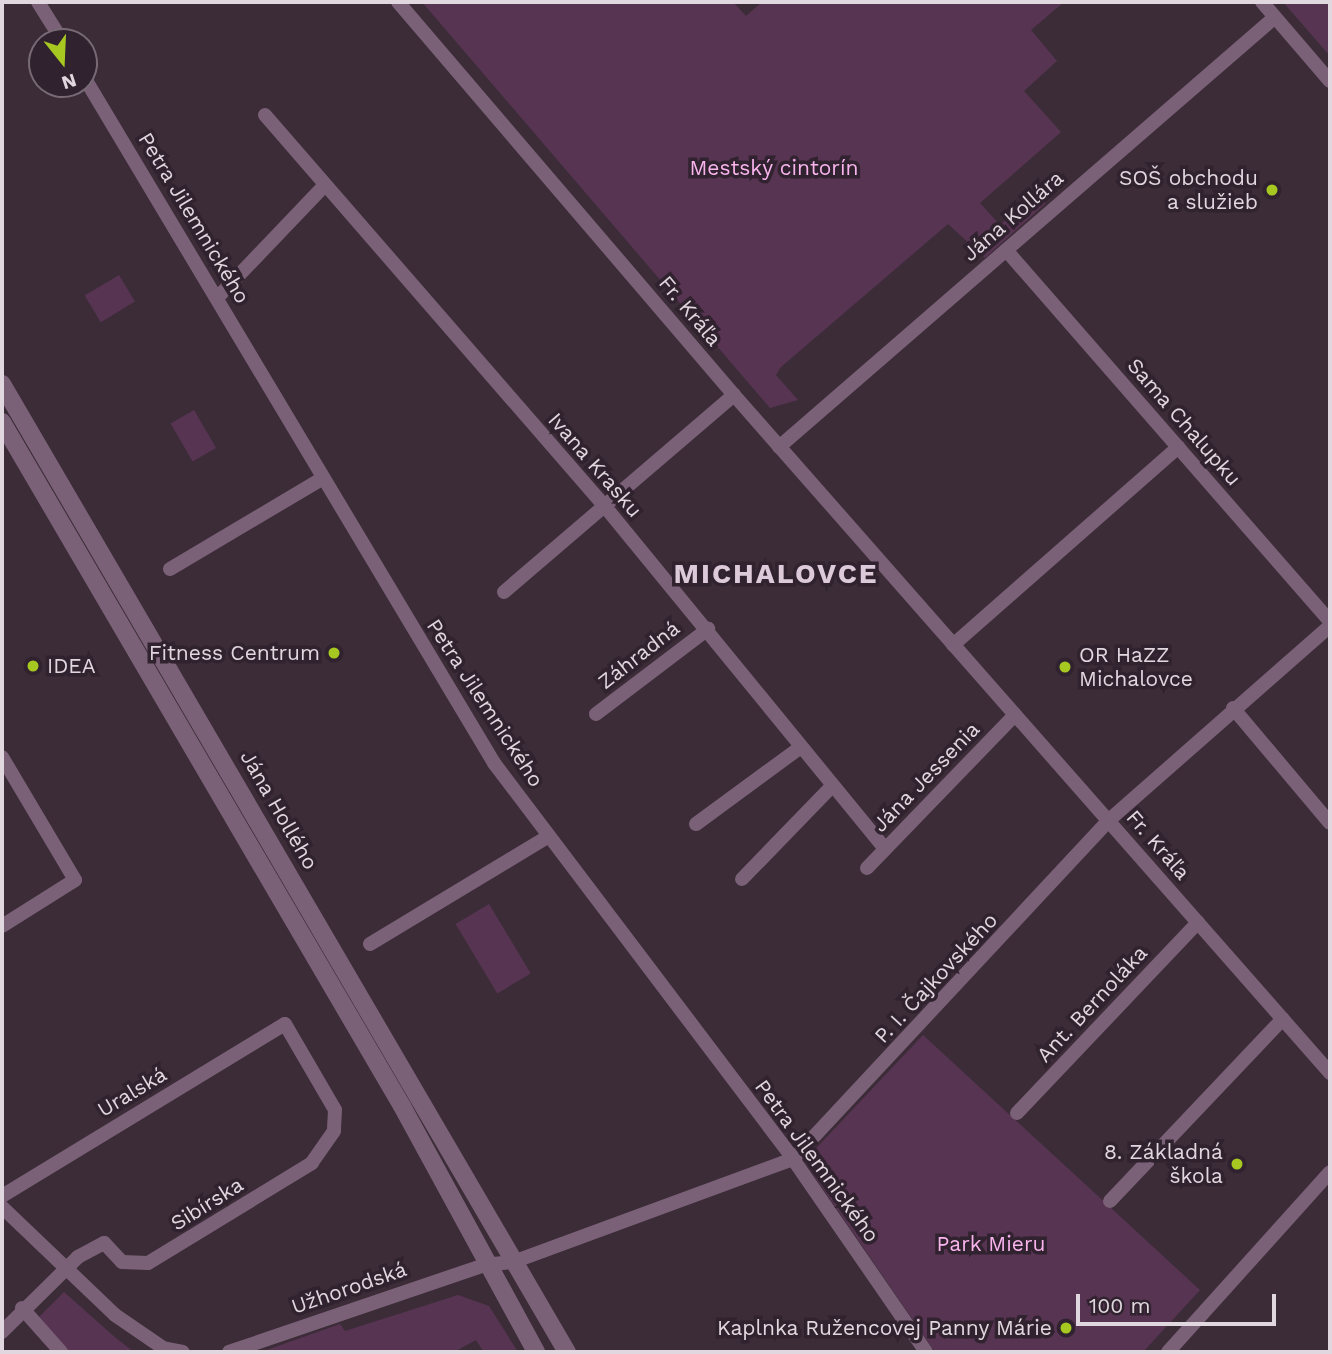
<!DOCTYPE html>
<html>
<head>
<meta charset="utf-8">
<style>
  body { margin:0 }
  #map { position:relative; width:1332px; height:1354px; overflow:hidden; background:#3b2c38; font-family:"Work Sans",sans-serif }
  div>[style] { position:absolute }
  .green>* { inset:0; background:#583453; transform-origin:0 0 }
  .minor>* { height:14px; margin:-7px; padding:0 7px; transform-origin:7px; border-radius:7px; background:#7b6177 }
  .tertiary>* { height:18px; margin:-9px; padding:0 9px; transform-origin:9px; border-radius:9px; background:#7b6177 }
  .dots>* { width:19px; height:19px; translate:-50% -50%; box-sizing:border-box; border:4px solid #30222e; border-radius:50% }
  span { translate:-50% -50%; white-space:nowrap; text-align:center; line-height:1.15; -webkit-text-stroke:7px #30222e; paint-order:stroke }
  .park-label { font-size:21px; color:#f9b4ee }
  .poi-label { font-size:21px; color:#e1d7df }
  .right { translate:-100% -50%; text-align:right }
  .left { translate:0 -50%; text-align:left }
  .street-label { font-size:21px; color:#e1d7df }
  .district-label { font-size:28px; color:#dcc9d9; font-weight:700; letter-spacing:2px }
  .frame { position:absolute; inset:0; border:4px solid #e1d7df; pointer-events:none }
  .north { position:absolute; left:28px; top:28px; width:70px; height:70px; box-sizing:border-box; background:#30222e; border:2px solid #776a75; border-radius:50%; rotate:162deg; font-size:19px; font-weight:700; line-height:28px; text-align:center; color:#e1d7df }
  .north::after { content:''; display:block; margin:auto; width:24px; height:32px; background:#a6c820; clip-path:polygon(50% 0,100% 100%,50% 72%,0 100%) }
  .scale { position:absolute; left:1076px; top:1294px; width:200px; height:32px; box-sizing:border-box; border:4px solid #e1d7df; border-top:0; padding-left:9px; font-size:21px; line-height:24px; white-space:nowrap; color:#e1d7df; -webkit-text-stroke:5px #30222e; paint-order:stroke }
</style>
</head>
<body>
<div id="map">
  <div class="green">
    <i style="clip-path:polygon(422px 2px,733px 2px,746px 16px,762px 2px,1064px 2px,1031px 30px,1057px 61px,1024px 91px,1061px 132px,980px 203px,1000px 225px,1037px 193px,1048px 193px,1045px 204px,985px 258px,948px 224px,781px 367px,776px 375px,798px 400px,770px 408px)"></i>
    <i style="clip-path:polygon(1283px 2px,1330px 2px,1330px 56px)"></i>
    <i style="left:119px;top:275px;width:31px;height:40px;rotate:59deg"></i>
    <i style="left:194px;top:410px;width:44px;height:27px;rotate:60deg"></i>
    <i style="left:489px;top:904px;width:81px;height:39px;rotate:59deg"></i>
    <i style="clip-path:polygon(923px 1035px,1200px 1290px,1143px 1352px,935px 1352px,804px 1161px)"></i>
    <i style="clip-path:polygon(64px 1292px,117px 1339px,134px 1352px,67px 1352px,39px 1317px)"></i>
    <i style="clip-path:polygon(458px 1295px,489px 1306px,518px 1352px,484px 1352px,476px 1340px,454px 1352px,261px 1352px,340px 1324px,345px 1331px)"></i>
  </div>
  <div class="minor">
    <i style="left:38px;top:2px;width:47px;rotate:58deg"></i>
    <i style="left:398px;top:2px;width:517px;rotate:49.47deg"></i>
    <i style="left:734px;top:395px;width:903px;rotate:48.68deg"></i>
    <i style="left:1262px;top:2px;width:104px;rotate:49.3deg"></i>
    <i style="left:84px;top:77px;width:799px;rotate:59.13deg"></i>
    <i style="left:494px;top:763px;width:496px;rotate:52.9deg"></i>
    <i style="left:793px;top:1159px;width:234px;rotate:55.4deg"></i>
    <i style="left:265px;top:115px;width:522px;rotate:49.04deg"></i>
    <i style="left:607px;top:509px;width:439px;rotate:50.7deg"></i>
    <i style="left:1006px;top:250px;width:493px;rotate:48.9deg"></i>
    <i style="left:218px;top:297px;width:155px;rotate:-46.3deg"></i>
    <i style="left:779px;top:447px;width:656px;rotate:-40.92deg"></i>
    <i style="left:170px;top:569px;width:178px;rotate:-30.7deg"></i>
    <i style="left:504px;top:592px;width:303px;rotate:-40.6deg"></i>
    <i style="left:953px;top:645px;width:300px;rotate:-41.3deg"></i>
    <i style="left:1233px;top:708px;width:150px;rotate:49.9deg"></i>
    <i style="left:596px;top:714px;width:141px;rotate:-37.2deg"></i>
    <i style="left:2px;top:757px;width:143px;rotate:59.3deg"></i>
    <i style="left:75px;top:880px;width:86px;rotate:147.8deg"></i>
    <i style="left:696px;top:824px;width:130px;rotate:-36.3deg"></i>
    <i style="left:867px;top:868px;width:213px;rotate:-46deg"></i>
    <i style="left:742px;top:879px;width:129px;rotate:-45.9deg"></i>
    <i style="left:370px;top:944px;width:209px;rotate:-31.1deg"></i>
    <i style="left:1017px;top:1113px;width:263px;rotate:-46.5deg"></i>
    <i style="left:2px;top:1196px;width:331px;rotate:-31.3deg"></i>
    <i style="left:285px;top:1024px;width:99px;rotate:59.8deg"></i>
    <i style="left:335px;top:1110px;width:21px;rotate:93deg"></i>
    <i style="left:334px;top:1131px;width:39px;rotate:125deg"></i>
    <i style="left:312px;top:1163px;width:192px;rotate:148.6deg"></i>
    <i style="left:148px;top:1263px;width:26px;rotate:-178deg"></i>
    <i style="left:122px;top:1262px;width:26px;rotate:-133deg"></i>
    <i style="left:104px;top:1243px;width:30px;rotate:152deg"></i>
    <i style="left:78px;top:1257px;width:107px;rotate:135.4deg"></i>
    <i style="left:1110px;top:1201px;width:251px;rotate:-46.5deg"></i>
    <i style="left:2px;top:1207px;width:156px;rotate:43.7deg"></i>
    <i style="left:115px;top:1315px;width:58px;rotate:34.5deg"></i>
    <i style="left:163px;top:1348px;width:20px;rotate:11deg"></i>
    <i style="left:22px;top:1308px;width:59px;rotate:48.4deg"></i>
    <i style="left:229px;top:1352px;width:269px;rotate:-18.8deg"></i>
    <i style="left:484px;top:1265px;width:29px;rotate:-6deg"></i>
    <i style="left:513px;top:1262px;width:298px;rotate:-20.2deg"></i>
    <i style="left:793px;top:1159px;width:462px;rotate:-47deg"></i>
    <i style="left:1108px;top:821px;width:295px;rotate:-41.3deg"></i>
    <i style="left:1168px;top:1352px;width:242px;rotate:-48deg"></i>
  </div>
  <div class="tertiary">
    <i style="left:2px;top:384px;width:1121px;rotate:59.73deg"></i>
    <i style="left:2px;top:422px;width:792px;rotate:59.68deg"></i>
    <i style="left:402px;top:1106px;width:280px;rotate:61.4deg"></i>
  </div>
  <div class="dots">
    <i style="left:1272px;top:190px;background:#a6c820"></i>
    <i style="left:334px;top:653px;background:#a6c820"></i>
    <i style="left:33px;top:666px;background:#a6c820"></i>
    <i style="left:1065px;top:667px;background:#a6c820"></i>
    <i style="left:1237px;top:1164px;background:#a6c820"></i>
    <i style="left:1066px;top:1328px;background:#a6c820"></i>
  </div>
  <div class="park-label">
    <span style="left:774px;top:168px">Mestský cintorín</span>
    <span style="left:991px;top:1244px">Park Mieru</span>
  </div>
  <div class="poi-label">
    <span class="right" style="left:1258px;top:190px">SOŠ obchodu<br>a služieb</span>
    <span class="right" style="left:320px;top:653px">Fitness Centrum</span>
    <span class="left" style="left:1079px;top:667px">OR HaZZ<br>Michalovce</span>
    <span class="left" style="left:47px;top:666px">IDEA</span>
    <span class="right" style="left:1223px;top:1164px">8. Základná<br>škola</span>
    <span class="right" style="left:1052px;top:1328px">Kaplnka Ružencovej Panny Márie</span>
  </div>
  <div class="street-label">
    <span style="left:1013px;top:216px;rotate:-41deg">Jána Kollára</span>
    <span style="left:194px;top:218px;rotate:59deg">Petra Jilemnického</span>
    <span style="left:690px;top:311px;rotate:50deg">Fr. Kráľa</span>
    <span style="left:1184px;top:422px;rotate:49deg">Sama Chalupku</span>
    <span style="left:595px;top:465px;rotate:49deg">Ivana Krasku</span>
    <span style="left:639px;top:655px;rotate:-38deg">Záhradná</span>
    <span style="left:485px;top:703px;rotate:57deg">Petra Jilemnického</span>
    <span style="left:926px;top:777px;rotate:-46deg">Jána Jessenia</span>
    <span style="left:279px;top:810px;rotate:60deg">Jána Hollého</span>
    <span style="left:1158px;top:845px;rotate:49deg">Fr. Kráľa</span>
    <span style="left:936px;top:978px;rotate:-47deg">P. I. Čajkovského</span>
    <span style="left:1092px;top:1004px;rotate:-47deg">Ant. Bernoláka</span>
    <span style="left:132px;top:1092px;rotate:-31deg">Uralská</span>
    <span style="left:817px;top:1161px;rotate:54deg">Petra Jilemnického</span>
    <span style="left:207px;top:1204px;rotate:-32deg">Sibírska</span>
    <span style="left:349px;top:1288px;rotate:-19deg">Užhorodská</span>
  </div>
  <div class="district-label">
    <span style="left:776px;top:574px">MICHALOVCE</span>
  </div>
  <div class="frame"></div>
  <div class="north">N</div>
  <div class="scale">100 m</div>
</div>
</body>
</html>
